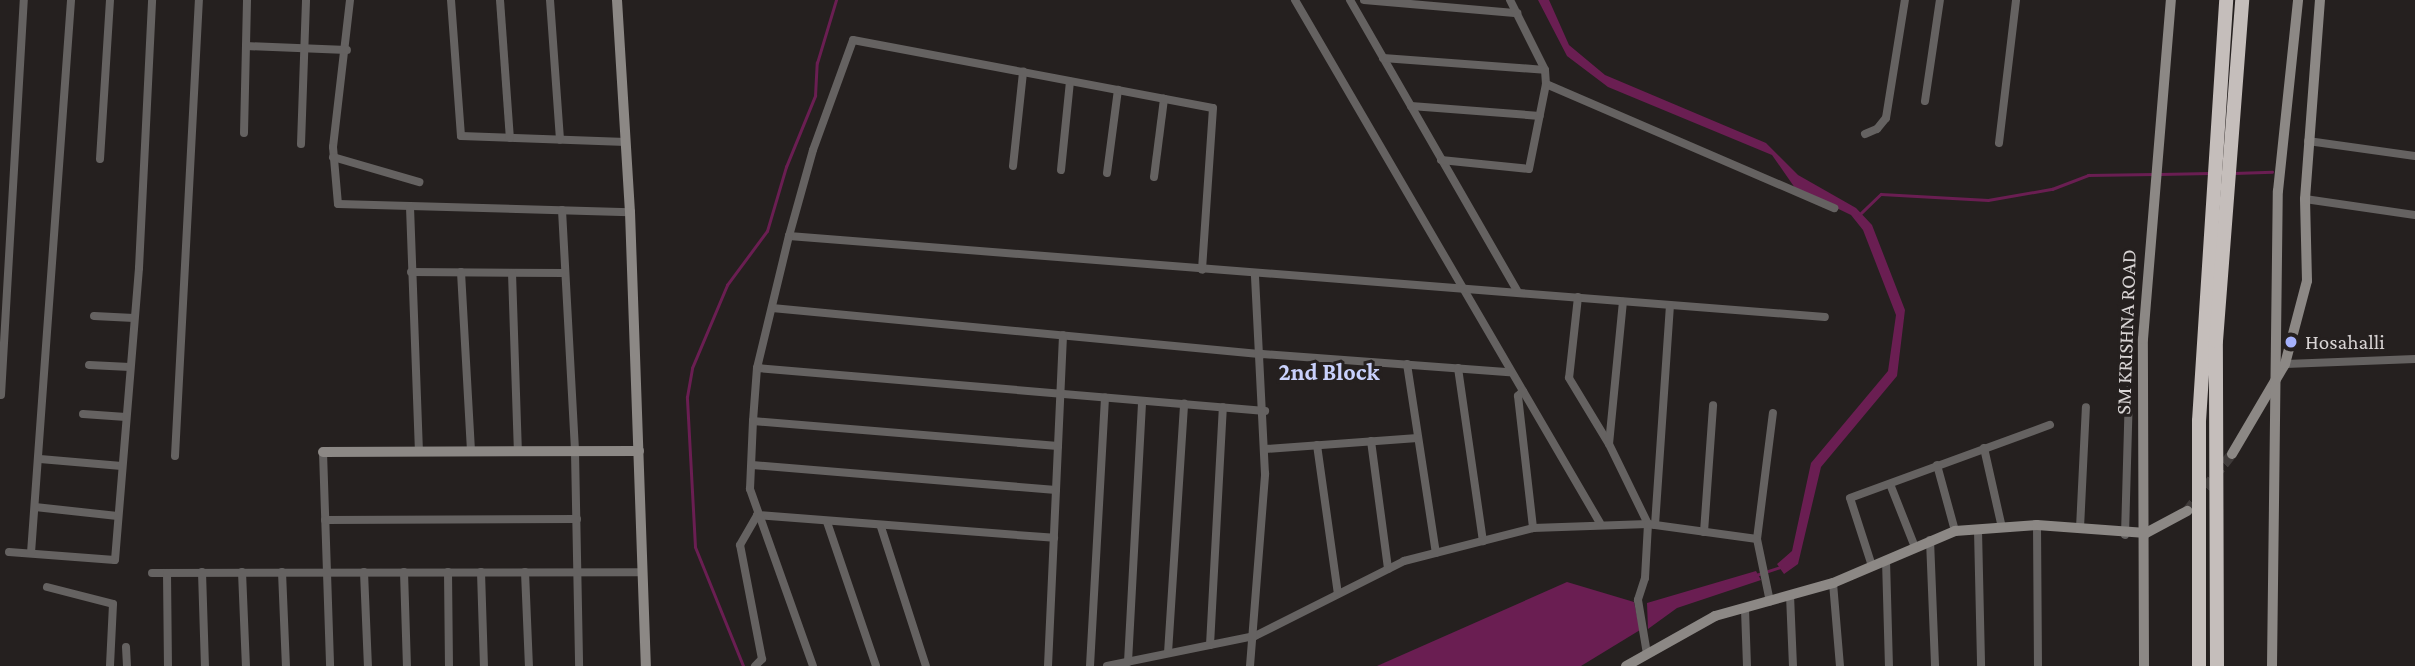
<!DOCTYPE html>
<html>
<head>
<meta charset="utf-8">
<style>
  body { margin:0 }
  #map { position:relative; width:2415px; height:666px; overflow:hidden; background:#25201f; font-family:"Crimson Pro",serif }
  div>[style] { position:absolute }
  .water>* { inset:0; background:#6a1e52 }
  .stream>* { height:2.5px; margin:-1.25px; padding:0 1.25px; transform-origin:1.25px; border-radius:1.25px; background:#6a1e52 }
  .secondary-tunnel>* { height:10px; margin-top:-5px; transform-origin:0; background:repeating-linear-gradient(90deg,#403b3a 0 10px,transparent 0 15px) }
  .street>* { height:8px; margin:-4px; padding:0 4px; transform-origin:4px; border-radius:4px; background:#656261 }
  .secondary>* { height:10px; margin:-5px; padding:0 5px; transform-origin:5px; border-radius:5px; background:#8c8885 }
  .highway>* { height:14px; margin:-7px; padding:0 7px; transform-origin:7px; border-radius:7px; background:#c5bebb }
  .dots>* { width:19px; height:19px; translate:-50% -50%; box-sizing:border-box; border:4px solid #25201f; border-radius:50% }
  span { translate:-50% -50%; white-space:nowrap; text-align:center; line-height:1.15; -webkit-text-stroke:6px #25201f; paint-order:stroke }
  .street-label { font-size:21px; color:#d8d4d4 }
  .poi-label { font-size:21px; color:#d8d4d4 }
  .left { translate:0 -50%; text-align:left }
  .quarter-label { font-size:24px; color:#c9d1fc; font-weight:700 }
</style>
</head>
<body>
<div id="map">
  <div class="water">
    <i style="clip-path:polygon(1538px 0,1549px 0,1569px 45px,1605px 75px,1766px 143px,1798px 175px,1856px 208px,1872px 225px,1905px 310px,1897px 376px,1821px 467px,1798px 564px,1784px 574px,1777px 564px,1792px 551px,1811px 463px,1888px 371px,1896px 315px,1863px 230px,1851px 215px,1795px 188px,1772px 155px,1608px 87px,1567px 56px)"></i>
    <i style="clip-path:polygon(1756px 571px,1761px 580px,1677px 608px,1648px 629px,1647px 603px)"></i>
    <i style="clip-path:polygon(1567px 582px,1634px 602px,1640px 630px,1581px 666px,1377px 666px)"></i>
  </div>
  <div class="stream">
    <i style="left:2234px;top:173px;width:38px;rotate:-2deg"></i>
    <i style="left:2160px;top:174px;width:50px;rotate:-1.1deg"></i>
    <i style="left:1859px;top:215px;width:30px;rotate:-44deg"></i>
    <i style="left:1881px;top:194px;width:107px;rotate:3.2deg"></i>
    <i style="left:1988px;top:200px;width:65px;rotate:-9.8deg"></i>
    <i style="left:2052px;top:189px;width:39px;rotate:-21deg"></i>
    <i style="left:2088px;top:175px;width:66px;rotate:-0.9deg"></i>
    <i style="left:1756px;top:575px;width:25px;rotate:-18deg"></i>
    <i style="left:743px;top:666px;width:128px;rotate:-112deg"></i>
    <i style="left:695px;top:547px;width:150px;rotate:-93.1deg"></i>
    <i style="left:687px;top:397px;width:29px;rotate:-80deg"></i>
    <i style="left:692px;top:368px;width:90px;rotate:-67.1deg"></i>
    <i style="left:727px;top:285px;width:67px;rotate:-53.5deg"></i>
    <i style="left:767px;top:231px;width:67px;rotate:-73.5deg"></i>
    <i style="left:786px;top:167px;width:77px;rotate:-67.8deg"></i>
    <i style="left:815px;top:96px;width:33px;rotate:-87deg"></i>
    <i style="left:817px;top:63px;width:66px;rotate:-73.2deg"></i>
  </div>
  <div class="secondary-tunnel">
    <i style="left:2187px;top:511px;width:73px;rotate:-51.7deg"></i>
  </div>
  <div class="street">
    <i style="left:350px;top:0;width:148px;rotate:96.6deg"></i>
    <i style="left:333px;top:147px;width:57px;rotate:85deg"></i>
    <i style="left:338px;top:204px;width:292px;rotate:1.6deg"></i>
    <i style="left:451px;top:0;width:136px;rotate:85.8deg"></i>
    <i style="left:461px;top:136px;width:165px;rotate:2.1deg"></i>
    <i style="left:500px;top:0;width:138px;rotate:85.9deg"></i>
    <i style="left:550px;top:0;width:140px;rotate:85.9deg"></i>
    <i style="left:1295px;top:0;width:605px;rotate:59.75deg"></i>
    <i style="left:1350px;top:0;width:336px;rotate:60.1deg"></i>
    <i style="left:1364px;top:0;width:154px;rotate:4.9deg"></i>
    <i style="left:1510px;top:0;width:78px;rotate:63.4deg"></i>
    <i style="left:1545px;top:70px;width:14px;rotate:86deg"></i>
    <i style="left:1546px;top:84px;width:314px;rotate:23.3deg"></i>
    <i style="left:246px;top:46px;width:101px;rotate:2.3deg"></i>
    <i style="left:1383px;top:58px;width:162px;rotate:4.2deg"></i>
    <i style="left:1925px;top:101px;width:102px;rotate:-81.6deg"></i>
    <i style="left:1411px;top:106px;width:129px;rotate:4.4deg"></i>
    <i style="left:244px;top:133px;width:133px;rotate:-88.7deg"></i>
    <i style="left:1865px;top:134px;width:13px;rotate:-23deg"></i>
    <i style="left:1877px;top:129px;width:14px;rotate:-51deg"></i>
    <i style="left:1886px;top:118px;width:120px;rotate:-80.9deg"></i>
    <i style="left:2308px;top:141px;width:108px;rotate:8deg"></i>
    <i style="left:1999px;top:143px;width:144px;rotate:-83.2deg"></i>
    <i style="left:301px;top:144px;width:144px;rotate:-88deg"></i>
    <i style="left:333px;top:157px;width:90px;rotate:16.2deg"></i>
    <i style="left:100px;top:159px;width:159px;rotate:-86.4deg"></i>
    <i style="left:1441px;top:160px;width:88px;rotate:5.8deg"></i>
    <i style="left:1529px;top:169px;width:87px;rotate:-78.7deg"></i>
    <i style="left:1013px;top:166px;width:95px;rotate:-83.9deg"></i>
    <i style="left:1061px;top:170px;width:89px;rotate:-84.2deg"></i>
    <i style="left:1107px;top:173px;width:84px;rotate:-82.5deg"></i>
    <i style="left:1154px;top:177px;width:79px;rotate:-82.7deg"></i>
    <i style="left:2305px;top:199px;width:111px;rotate:8.3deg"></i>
    <i style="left:410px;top:207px;width:245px;rotate:87.9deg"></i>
    <i style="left:562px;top:210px;width:242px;rotate:86.9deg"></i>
    <i style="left:575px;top:452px;width:214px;rotate:88.9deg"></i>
    <i style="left:789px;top:236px;width:1039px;rotate:4.47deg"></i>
    <i style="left:411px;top:272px;width:154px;rotate:0.4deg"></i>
    <i style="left:461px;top:272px;width:180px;rotate:86.8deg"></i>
    <i style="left:512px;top:273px;width:179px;rotate:88.1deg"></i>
    <i style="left:1578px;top:297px;width:81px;rotate:96.3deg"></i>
    <i style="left:1569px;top:378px;width:77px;rotate:58.8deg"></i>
    <i style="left:1609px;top:444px;width:89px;rotate:64deg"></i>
    <i style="left:1648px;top:524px;width:54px;rotate:93.2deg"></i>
    <i style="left:1645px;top:578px;width:23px;rotate:108deg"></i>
    <i style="left:1638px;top:600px;width:55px;rotate:80.5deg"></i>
    <i style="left:772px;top:308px;width:492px;rotate:5.4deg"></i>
    <i style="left:1262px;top:354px;width:248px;rotate:4.2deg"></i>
    <i style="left:94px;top:316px;width:40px;rotate:2.9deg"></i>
    <i style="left:1407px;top:364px;width:191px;rotate:81.3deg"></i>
    <i style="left:2285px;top:364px;width:130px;rotate:-2.2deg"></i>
    <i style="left:89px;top:365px;width:41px;rotate:2.8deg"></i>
    <i style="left:757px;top:368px;width:510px;rotate:4.84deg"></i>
    <i style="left:1458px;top:368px;width:175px;rotate:81.8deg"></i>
    <i style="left:1523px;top:391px;width:7px;rotate:135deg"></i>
    <i style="left:1518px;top:396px;width:133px;rotate:83.5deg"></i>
    <i style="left:1px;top:395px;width:396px;rotate:-86.7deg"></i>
    <i style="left:83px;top:414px;width:43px;rotate:4deg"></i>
    <i style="left:753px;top:421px;width:306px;rotate:4.7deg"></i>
    <i style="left:1371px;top:441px;width:129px;rotate:82.4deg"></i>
    <i style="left:1609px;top:444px;width:143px;rotate:-84.4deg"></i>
    <i style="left:1317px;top:445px;width:150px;rotate:82deg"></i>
    <i style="left:1984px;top:448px;width:82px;rotate:77.3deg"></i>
    <i style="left:1265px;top:449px;width:153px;rotate:-4.1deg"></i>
    <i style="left:323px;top:452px;width:214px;rotate:88.1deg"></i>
    <i style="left:175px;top:456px;width:457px;rotate:-87deg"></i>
    <i style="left:40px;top:459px;width:82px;rotate:4.9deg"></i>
    <i style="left:752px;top:465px;width:305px;rotate:4.7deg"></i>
    <i style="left:1937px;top:465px;width:68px;rotate:74.7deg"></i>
    <i style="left:1890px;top:484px;width:68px;rotate:68.4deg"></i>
    <i style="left:35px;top:507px;width:83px;rotate:6.2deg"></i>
    <i style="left:325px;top:520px;width:252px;rotate:-0.2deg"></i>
    <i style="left:827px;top:522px;width:152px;rotate:71.2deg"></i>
    <i style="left:1655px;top:525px;width:220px;rotate:-86.1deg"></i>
    <i style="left:2037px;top:525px;width:141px;rotate:89.6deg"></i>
    <i style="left:881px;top:527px;width:146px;rotate:72.1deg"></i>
    <i style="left:2080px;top:528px;width:121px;rotate:-87.2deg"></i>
    <i style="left:1978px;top:530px;width:136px;rotate:88.7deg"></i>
    <i style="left:1704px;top:532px;width:127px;rotate:-85.9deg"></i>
    <i style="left:2125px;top:535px;width:145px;rotate:-88.4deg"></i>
    <i style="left:1757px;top:539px;width:127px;rotate:-82.8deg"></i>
    <i style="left:1930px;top:540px;width:126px;rotate:87.7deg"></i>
    <i style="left:9px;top:552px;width:106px;rotate:4.3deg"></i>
    <i style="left:115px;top:560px;width:293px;rotate:-85.3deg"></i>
    <i style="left:139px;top:268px;width:268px;rotate:-87.2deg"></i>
    <i style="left:31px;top:553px;width:554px;rotate:-85.86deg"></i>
    <i style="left:1886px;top:560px;width:106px;rotate:88.4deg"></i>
    <i style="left:1872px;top:566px;width:71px;rotate:-107.9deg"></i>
    <i style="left:1850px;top:498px;width:213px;rotate:-20.1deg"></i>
    <i style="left:202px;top:572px;width:94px;rotate:88.2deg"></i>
    <i style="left:242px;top:572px;width:94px;rotate:87.6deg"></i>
    <i style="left:282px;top:572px;width:94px;rotate:87.6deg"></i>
    <i style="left:364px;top:572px;width:94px;rotate:87.6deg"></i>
    <i style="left:404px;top:572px;width:94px;rotate:88.2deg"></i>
    <i style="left:448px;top:572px;width:94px;rotate:89.4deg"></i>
    <i style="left:481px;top:572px;width:94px;rotate:88.2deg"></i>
    <i style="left:525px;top:572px;width:94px;rotate:87.6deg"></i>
    <i style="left:152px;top:573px;width:489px;rotate:-0.1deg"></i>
    <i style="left:167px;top:573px;width:93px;rotate:89.4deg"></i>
    <i style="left:1833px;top:583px;width:83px;rotate:85.2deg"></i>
    <i style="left:47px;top:587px;width:68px;rotate:14.4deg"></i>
    <i style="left:113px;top:604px;width:62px;rotate:92.8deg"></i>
    <i style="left:1790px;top:595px;width:71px;rotate:87.6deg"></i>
    <i style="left:1745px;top:609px;width:57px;rotate:88deg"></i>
    <i style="left:1210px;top:645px;width:238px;rotate:-86.9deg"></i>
    <i style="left:126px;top:647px;width:19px;rotate:87deg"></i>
    <i style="left:1168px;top:653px;width:250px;rotate:-86.3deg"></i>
    <i style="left:1128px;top:662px;width:261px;rotate:-86.9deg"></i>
    <i style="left:755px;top:666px;width:10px;rotate:-45deg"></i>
    <i style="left:762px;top:659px;width:116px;rotate:-100.9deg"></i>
    <i style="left:740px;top:545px;width:34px;rotate:-60deg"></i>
    <i style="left:757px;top:515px;width:298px;rotate:4.4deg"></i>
    <i style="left:813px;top:666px;width:188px;rotate:-109.6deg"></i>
    <i style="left:750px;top:489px;width:68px;rotate:-87.5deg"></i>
    <i style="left:753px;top:421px;width:53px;rotate:-85.7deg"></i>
    <i style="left:757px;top:368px;width:136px;rotate:-76.4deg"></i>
    <i style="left:789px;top:236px;width:89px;rotate:-74.4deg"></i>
    <i style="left:813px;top:150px;width:117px;rotate:-70deg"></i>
    <i style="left:853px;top:40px;width:366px;rotate:10.7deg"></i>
    <i style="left:1213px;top:108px;width:162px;rotate:93.9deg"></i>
    <i style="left:1048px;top:666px;width:331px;rotate:-87.4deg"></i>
    <i style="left:1090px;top:666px;width:269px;rotate:-86.8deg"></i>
    <i style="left:1107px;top:666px;width:151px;rotate:-11.5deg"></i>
    <i style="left:1255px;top:636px;width:167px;rotate:-26.7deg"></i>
    <i style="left:1404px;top:561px;width:133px;rotate:-14.3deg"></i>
    <i style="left:1533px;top:528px;width:115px;rotate:-2deg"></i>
    <i style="left:1648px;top:524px;width:110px;rotate:7.8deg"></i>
    <i style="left:1757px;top:539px;width:64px;rotate:78.3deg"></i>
    <i style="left:1250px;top:666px;width:193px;rotate:-85.5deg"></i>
    <i style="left:1265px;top:474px;width:200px;rotate:-92.9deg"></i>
  </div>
  <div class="secondary">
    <i style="left:617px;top:0;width:212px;rotate:86.5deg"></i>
    <i style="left:630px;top:212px;width:454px;rotate:88deg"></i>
    <i style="left:323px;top:452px;width:316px;rotate:-0.2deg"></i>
    <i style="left:2232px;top:454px;width:104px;rotate:-59.5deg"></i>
    <i style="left:2285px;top:364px;width:86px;rotate:-75.2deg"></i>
    <i style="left:2307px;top:281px;width:82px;rotate:-91.4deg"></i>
    <i style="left:2305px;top:199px;width:200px;rotate:-85.7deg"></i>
    <i style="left:1626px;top:666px;width:102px;rotate:-29.3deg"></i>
    <i style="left:1715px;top:616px;width:123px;rotate:-15.6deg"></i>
    <i style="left:1833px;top:583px;width:133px;rotate:-23.1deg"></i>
    <i style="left:1955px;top:531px;width:82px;rotate:-4.2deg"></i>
    <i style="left:2037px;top:525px;width:109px;rotate:4.2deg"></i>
    <i style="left:2146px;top:533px;width:47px;rotate:-28.2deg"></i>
    <i style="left:2144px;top:666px;width:327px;rotate:-90.2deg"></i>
    <i style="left:2143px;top:339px;width:340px;rotate:-85.3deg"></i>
    <i style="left:2272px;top:666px;width:475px;rotate:-89.3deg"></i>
    <i style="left:2278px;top:191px;width:192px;rotate:-84deg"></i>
  </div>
  <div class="highway">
    <i style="left:2199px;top:666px;width:245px;rotate:-90deg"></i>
    <i style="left:2199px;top:421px;width:422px;rotate:-86.3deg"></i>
    <i style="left:2217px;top:666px;width:325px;rotate:-90.2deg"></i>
    <i style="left:2216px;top:341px;width:342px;rotate:-85.6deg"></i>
  </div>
  <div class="dots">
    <i style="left:2291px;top:342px;background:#a5b1fc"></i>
  </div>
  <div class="street-label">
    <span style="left:2126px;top:332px;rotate:-88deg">SM KRISHNA ROAD</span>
  </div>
  <div class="poi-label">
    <span class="left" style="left:2305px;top:342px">Hosahalli</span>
  </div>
  <div class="quarter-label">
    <span style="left:1329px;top:372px">2nd Block</span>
  </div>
</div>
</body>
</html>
